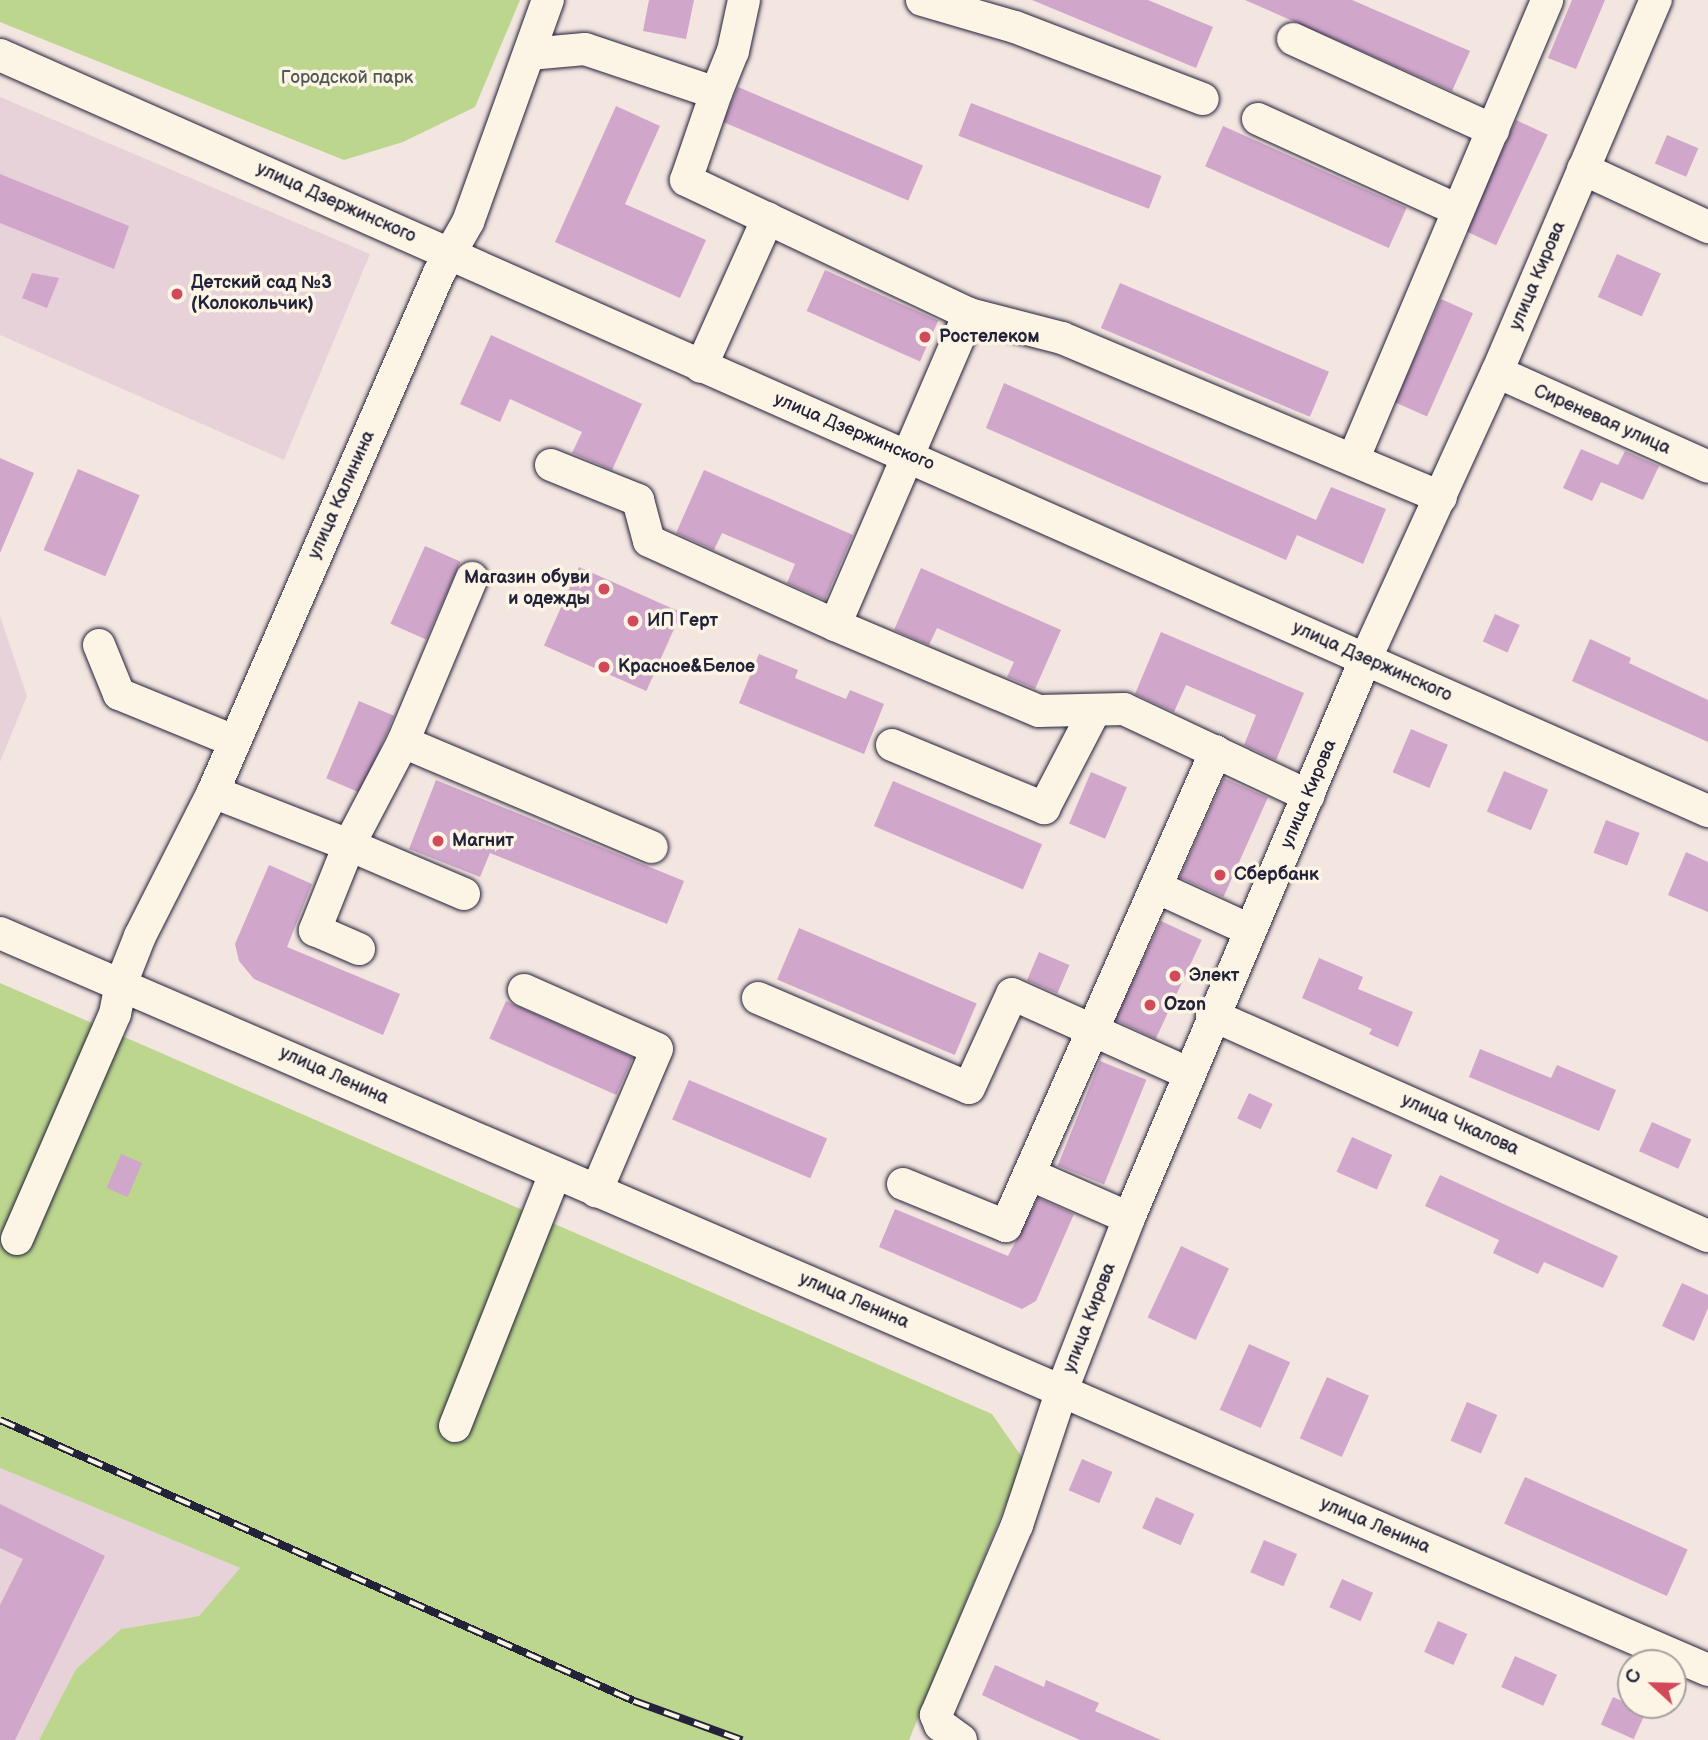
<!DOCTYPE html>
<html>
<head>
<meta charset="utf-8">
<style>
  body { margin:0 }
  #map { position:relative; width:1708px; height:1740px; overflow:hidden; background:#f3e5e0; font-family:"Balsamiq Sans",sans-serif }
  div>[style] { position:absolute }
  .built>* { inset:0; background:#e8d2d9 }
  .green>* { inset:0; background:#bcd68e }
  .building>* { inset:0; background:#d0a6ca; transform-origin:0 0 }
  .roads { filter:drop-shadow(0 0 2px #22223b) drop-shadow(0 0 2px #22223b) }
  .minor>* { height:32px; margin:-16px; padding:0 16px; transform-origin:16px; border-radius:16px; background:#fcf5e5 }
  .rail>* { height:8px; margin-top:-4px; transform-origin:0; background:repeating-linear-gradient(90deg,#fcf5e5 0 16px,#22223b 0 32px); box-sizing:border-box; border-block:2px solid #22223b }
  .dots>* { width:19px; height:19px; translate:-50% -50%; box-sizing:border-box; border:4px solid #fcf5e5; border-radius:50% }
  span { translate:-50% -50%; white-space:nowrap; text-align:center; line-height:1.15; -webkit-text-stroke:7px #fcf5e5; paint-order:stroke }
  .park-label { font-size:18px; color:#505854 }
  .street-label { font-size:18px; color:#22223b }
  .poi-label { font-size:18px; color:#22223b; font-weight:700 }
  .left { translate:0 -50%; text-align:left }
  .right { translate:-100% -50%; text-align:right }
  .north { position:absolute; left:1617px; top:1649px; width:70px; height:70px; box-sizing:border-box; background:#fcf5e5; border:2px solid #a5a1a1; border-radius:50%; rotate:292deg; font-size:19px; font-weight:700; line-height:28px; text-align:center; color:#22223b }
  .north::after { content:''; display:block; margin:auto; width:24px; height:32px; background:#d1495b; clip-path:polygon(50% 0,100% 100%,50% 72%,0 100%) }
</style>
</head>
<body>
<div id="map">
  <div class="built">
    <i style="clip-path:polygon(0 97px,370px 254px,284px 460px,0 335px)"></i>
    <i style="clip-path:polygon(0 616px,27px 696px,0 762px)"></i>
    <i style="clip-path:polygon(0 1468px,240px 1568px,199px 1616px,121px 1629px,76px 1669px,39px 1740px,0 1740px)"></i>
  </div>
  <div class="green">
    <i style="clip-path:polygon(0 0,520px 0,475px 107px,403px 142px,344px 160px,0 22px)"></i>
    <i style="clip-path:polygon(0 983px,992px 1414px,1024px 1460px,909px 1740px,39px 1740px,76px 1669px,121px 1629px,199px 1616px,240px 1568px,0 1468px)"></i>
  </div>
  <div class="building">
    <i style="clip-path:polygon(649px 0,694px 0,686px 39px,643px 31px)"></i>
    <i style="clip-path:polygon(1032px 0,1148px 0,1213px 27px,1196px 68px)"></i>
    <i style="clip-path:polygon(1245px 0,1352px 0,1470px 51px,1452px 91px)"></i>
    <i style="clip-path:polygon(1572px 0,1605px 0,1576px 69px,1548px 58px)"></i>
    <i style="left:738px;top:87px;width:201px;height:38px;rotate:23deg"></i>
    <i style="left:971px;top:103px;width:204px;height:35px;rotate:21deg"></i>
    <i style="clip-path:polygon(616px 106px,660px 126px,625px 204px,706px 240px,680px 298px,555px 242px)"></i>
    <i style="left:1516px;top:120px;width:35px;height:122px;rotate:25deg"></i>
    <i style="left:1223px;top:126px;width:201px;height:44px;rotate:24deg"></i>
    <i style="left:1667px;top:135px;width:34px;height:31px;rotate:23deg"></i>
    <i style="clip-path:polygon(0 174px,129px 226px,114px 269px,0 223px)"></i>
    <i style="left:1617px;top:254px;width:48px;height:47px;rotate:24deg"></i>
    <i style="left:825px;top:270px;width:124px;height:45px;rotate:24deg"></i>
    <i style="clip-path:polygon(32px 273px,59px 278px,47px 308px,22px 298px)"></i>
    <i style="left:1120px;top:283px;width:227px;height:49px;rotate:23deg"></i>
    <i style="left:1441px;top:299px;width:35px;height:113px;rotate:24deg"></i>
    <i style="clip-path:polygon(491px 335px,642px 404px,612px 470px,572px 453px,582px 432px,510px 399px,500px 422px,460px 404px)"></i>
    <i style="clip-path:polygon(1004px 383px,1316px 520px,1331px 487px,1386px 509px,1363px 564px,1297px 535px,1286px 560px,986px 428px)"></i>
    <i style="clip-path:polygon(1581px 449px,1618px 465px,1625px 451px,1659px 466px,1643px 500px,1601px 482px,1592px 501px,1563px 488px)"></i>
    <i style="clip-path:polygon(0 458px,34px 473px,0 553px)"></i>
    <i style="left:78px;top:469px;width:67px;height:88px;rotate:23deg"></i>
    <i style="clip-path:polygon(704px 470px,853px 535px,825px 600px,787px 583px,795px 564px,722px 533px,714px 550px,676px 533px)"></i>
    <i style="left:425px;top:546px;width:39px;height:85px;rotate:24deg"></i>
    <i style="left:579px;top:567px;width:112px;height:86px;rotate:24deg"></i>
    <i style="clip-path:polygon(921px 568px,1061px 630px,1035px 689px,1007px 677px,1014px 662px,937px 628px,929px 645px,894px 630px)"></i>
    <i style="left:1495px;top:614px;width:27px;height:30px;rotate:24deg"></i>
    <i style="clip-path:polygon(1161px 632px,1304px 693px,1276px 760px,1244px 745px,1256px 715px,1186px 685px,1174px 712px,1135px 694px)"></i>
    <i style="clip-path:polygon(1590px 639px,1631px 658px,1629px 663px,1708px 700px,1708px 742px,1572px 681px)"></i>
    <i style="clip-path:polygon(759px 654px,798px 670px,795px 678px,846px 699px,850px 690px,884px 704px,864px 754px,739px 703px)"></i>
    <i style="left:359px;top:701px;width:38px;height:84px;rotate:23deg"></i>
    <i style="left:1411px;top:729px;width:40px;height:47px;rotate:23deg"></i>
    <i style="left:1504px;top:771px;width:48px;height:44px;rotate:23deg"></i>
    <i style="left:1091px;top:772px;width:39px;height:56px;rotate:23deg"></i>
    <i style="left:1224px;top:778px;width:48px;height:109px;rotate:24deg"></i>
    <i style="clip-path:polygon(436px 780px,684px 881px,667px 924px,490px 853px,480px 877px,409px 849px)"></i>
    <i style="left:893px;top:781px;width:162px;height:49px;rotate:23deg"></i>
    <i style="left:1606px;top:820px;width:36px;height:35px;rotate:21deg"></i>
    <i style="clip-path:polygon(1686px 852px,1708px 862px,1708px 912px,1668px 895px)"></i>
    <i style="clip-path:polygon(269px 865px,312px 884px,287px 947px,400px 994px,383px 1035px,254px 979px,239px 961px,235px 944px)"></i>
    <i style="left:1161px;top:921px;width:45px;height:109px;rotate:25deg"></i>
    <i style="left:799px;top:928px;width:193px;height:56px;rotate:23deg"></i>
    <i style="left:1039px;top:952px;width:33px;height:31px;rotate:23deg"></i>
    <i style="clip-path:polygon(1319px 958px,1363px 977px,1358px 989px,1413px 1012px,1398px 1047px,1369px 1034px,1372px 1029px,1302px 998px)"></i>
    <i style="left:506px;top:1001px;width:139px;height:41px;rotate:24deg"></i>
    <i style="clip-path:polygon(1480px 1049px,1551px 1078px,1557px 1065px,1616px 1090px,1599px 1131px,1469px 1077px)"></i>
    <i style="left:1100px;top:1061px;width:50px;height:113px;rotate:22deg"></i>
    <i style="left:689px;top:1080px;width:150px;height:43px;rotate:23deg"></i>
    <i style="left:1249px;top:1093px;width:26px;height:28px;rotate:25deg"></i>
    <i style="left:1652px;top:1122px;width:43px;height:32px;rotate:24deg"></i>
    <i style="left:1352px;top:1137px;width:44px;height:38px;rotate:24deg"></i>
    <i style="left:121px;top:1154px;width:23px;height:37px;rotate:23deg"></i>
    <i style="clip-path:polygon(1440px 1175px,1618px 1256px,1603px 1288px,1544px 1262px,1538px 1274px,1493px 1253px,1499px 1240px,1425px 1206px)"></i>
    <i style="clip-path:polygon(1038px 1198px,1074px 1214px,1036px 1301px,1022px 1309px,879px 1247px,895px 1209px,1008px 1256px)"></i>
    <i style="left:1181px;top:1246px;width:53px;height:79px;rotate:25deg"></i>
    <i style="clip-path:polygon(1682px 1283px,1708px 1295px,1708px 1308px,1694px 1341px,1662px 1326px)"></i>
    <i style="left:1249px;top:1344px;width:45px;height:72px;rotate:24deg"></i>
    <i style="left:1327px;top:1377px;width:46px;height:67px;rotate:24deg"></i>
    <i style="left:1467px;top:1402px;width:33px;height:42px;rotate:23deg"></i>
    <i style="left:1082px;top:1459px;width:33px;height:34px;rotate:23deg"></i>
    <i style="left:1525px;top:1477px;width:178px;height:51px;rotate:24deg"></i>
    <i style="left:1156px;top:1497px;width:42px;height:34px;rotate:24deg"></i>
    <i style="clip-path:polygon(0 1504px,105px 1556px,15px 1740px,0 1740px,0 1605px,23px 1559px,0 1548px)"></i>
    <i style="left:1264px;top:1540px;width:36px;height:35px;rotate:23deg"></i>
    <i style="left:1342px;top:1579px;width:34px;height:31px;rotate:24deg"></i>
    <i style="left:1438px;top:1621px;width:32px;height:34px;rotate:24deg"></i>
    <i style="left:1515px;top:1656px;width:46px;height:34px;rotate:24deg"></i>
    <i style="clip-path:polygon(995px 1665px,1044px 1687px,1046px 1680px,1099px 1703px,1095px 1711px,1161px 1740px,1080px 1740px,1031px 1718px,982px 1695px)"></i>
    <i style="left:1613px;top:1697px;width:36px;height:30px;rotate:24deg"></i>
  </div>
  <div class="roads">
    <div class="minor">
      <i style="left:922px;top:0;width:97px;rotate:16.2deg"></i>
      <i style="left:1015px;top:27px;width:201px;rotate:21deg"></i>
      <i style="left:1293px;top:39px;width:220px;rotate:24.5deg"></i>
      <i style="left:529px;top:54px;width:56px;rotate:-5.1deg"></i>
      <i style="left:585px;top:49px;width:138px;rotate:18.6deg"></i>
      <i style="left:716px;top:93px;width:92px;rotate:109deg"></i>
      <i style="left:686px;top:180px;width:313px;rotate:25.3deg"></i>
      <i style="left:969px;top:314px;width:96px;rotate:14.5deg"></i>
      <i style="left:1062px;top:338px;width:411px;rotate:22.8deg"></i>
      <i style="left:0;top:55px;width:1868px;rotate:23.88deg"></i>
      <i style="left:716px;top:93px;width:45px;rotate:-68deg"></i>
      <i style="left:733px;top:51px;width:52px;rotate:-77.8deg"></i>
      <i style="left:1258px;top:119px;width:220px;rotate:24.5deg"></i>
      <i style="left:1583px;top:169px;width:138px;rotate:24.9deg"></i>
      <i style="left:701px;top:367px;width:163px;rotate:-65.8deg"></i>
      <i style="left:1497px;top:372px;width:231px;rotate:24.2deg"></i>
      <i style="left:1353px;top:460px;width:499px;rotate:-67.1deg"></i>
      <i style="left:551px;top:465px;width:94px;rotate:21.9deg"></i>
      <i style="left:638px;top:500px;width:42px;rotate:75deg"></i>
      <i style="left:649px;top:541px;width:204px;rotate:24.3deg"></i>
      <i style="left:835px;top:625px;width:221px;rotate:22.9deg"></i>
      <i style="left:1039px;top:711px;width:85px;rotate:-1.3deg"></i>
      <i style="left:1124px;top:709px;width:204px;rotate:25.2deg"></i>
      <i style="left:835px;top:625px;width:339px;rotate:-66.7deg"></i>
      <i style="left:99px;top:645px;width:53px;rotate:67.8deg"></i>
      <i style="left:119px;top:694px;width:124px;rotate:22.2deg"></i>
      <i style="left:403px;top:742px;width:270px;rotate:22.9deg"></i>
      <i style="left:892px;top:745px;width:165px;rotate:22.5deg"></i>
      <i style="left:1044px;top:808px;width:110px;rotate:-62.5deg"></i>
      <i style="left:213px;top:792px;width:146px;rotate:21.3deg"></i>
      <i style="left:349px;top:845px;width:92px;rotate:111.8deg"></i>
      <i style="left:315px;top:930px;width:48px;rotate:23.4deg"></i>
      <i style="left:1156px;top:887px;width:103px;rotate:24.6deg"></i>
      <i style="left:464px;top:894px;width:125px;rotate:-156.9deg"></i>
      <i style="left:349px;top:845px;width:116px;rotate:-62.3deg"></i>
      <i style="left:403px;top:742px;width:178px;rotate:-67.2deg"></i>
      <i style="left:0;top:933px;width:1860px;rotate:23.34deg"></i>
      <i style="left:524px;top:990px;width:145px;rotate:23.9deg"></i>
      <i style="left:657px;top:1049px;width:155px;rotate:113.1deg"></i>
      <i style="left:758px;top:998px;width:229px;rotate:23.1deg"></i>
      <i style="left:969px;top:1088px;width:103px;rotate:-65.4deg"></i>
      <i style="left:1012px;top:994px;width:193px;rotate:24.2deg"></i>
      <i style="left:1212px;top:1015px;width:543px;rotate:24.02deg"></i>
      <i style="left:1029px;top:1174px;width:109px;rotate:23.7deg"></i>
      <i style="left:903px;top:1184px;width:111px;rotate:22.2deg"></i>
      <i style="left:1006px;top:1226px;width:519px;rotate:-66.15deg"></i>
      <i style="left:17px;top:1239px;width:245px;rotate:-66.5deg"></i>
      <i style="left:115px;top:1014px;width:31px;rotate:-79deg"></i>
      <i style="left:121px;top:984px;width:52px;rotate:-68.4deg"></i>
      <i style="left:140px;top:936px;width:161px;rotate:-63.1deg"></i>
      <i style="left:213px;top:792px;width:566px;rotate:-66.47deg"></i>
      <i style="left:439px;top:273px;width:59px;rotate:-60.4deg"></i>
      <i style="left:468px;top:222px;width:236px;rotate:-70.2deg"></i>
      <i style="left:455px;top:1426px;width:271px;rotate:-68.4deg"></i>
      <i style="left:961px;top:1740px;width:26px;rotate:-144deg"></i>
      <i style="left:940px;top:1725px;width:11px;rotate:-112deg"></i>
      <i style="left:936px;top:1715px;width:207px;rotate:-66.9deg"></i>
      <i style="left:1017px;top:1525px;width:142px;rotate:-71.6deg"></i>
      <i style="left:1062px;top:1390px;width:185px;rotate:-68.7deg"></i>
      <i style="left:1129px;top:1218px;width:606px;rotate:-67.07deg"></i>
      <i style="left:1365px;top:660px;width:317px;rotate:-65.4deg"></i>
      <i style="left:1497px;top:372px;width:405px;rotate:-66.9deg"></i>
    </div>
  </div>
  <div class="rail">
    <i style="left:0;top:1420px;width:693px;rotate:23.9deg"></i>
    <i style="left:634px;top:1701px;width:115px;rotate:19.9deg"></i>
  </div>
  <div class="dots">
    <i style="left:177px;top:294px;background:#d1495b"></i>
    <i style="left:925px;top:337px;background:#d1495b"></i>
    <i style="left:604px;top:589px;background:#d1495b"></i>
    <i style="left:633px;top:621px;background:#d1495b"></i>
    <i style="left:604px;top:667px;background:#d1495b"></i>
    <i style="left:438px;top:841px;background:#d1495b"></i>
    <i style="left:1220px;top:875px;background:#d1495b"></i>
    <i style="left:1175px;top:976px;background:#d1495b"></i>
    <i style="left:1150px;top:1005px;background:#d1495b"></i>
  </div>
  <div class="park-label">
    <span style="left:347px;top:78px">Городской парк</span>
  </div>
  <div class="street-label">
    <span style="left:336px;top:203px;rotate:24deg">улица Дзержинского</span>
    <span style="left:1538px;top:276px;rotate:-67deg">улица Кирова</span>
    <span style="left:1602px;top:420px;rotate:24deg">Сиреневая улица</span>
    <span style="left:854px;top:432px;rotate:23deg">улица Дзержинского</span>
    <span style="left:342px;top:495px;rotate:-66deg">улица Калинина</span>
    <span style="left:1372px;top:662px;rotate:24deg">улица Дзержинского</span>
    <span style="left:1309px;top:794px;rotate:-67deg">улица Кирова</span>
    <span style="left:334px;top:1076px;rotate:24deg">улица Ленина</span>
    <span style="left:1460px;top:1125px;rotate:24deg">улица Чкалова</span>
    <span style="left:854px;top:1301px;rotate:23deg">улица Ленина</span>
    <span style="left:1090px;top:1318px;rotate:-69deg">улица Кирова</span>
    <span style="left:1375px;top:1526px;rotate:23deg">улица Ленина</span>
  </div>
  <div class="poi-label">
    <span class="left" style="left:191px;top:294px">Детский сад №3<br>(Колокольчик)</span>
    <span class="left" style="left:939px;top:337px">Ростелеком</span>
    <span class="right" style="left:590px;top:589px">Магазин обуви<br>и одежды</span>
    <span class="left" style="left:647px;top:621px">ИП Герт</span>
    <span class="left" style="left:618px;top:667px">Красное&amp;Белое</span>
    <span class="left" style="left:452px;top:841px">Магнит</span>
    <span class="left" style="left:1234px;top:875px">Сбербанк</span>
    <span class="left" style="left:1189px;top:976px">Элект</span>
    <span class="left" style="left:1164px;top:1005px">Ozon</span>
  </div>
  <div class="north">С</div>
</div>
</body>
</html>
